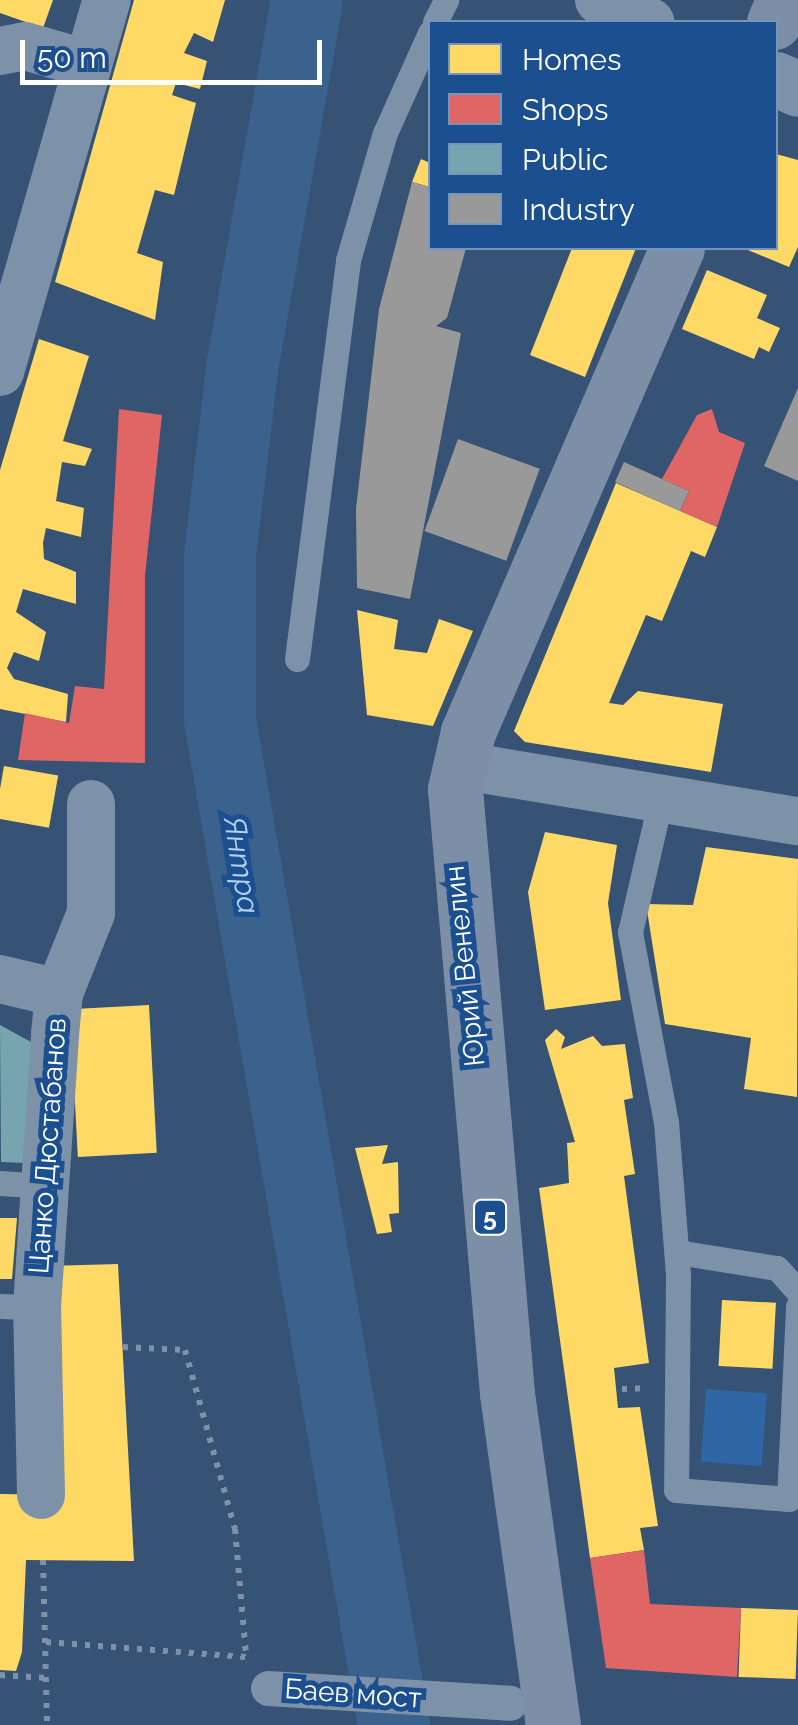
<!DOCTYPE html>
<html>
<head>
<meta charset="utf-8">
<style>
  body { margin:0 }
  #map { position:relative; width:798px; height:1725px; overflow:hidden; background:#365274; font-family:Raleway,sans-serif }
  div>[style] { position:absolute }
  .green>* { inset:0; background:#2f66a5; transform-origin:0 0 }
  .homes>* { inset:0; background:#ffd966; transform-origin:0 0 }
  .shops>* { inset:0; background:#e06666 }
  .public>* { inset:0; background:#76a5af }
  .industry>* { inset:0; background:#999; transform-origin:0 0 }
  .river>* { height:72px; margin:-36px; padding:0 36px; transform-origin:36px; border-radius:36px; background:#3b618d }
  .path>* { height:6px; margin-top:-3px; transform-origin:0; background:repeating-linear-gradient(90deg,#7d92a8 0 5px,transparent 0 13px) }
  .service>* { height:25px; margin:-12.5px; padding:0 12.5px; transform-origin:12.5px; border-radius:12.5px; background:#7d92a8 }
  .pedestrian>* { height:35px; margin:-17.5px; padding:0 17.5px; transform-origin:17.5px; border-radius:17.5px; background:#7d92a8 }
  .minor>* { height:48px; margin:-24px; padding:0 24px; transform-origin:24px; border-radius:24px; background:#7d92a8 }
  .tertiary>* { height:55px; margin:-27.5px; padding:0 27.5px; transform-origin:27.5px; border-radius:27.5px; background:#7d92a8 }
  .primary>* { height:55px; margin:-27.5px; padding:0 27.5px; transform-origin:27.5px; border-radius:27.5px; background:#7d8ea7 }
  span { translate:-50% -50%; white-space:nowrap; text-align:center; line-height:1.15; -webkit-text-stroke:10px #1b4f8f; paint-order:stroke }
  .shield-label span { padding:2px 8px; background:#1b4f8f; border:2px solid; border-radius:8px; -webkit-text-stroke-width:0 }
  .shield-label { font-size:25px; color:#fff; font-weight:700 }
  .street-label { font-size:28px; color:#fff }
  .water-label { font-size:30px; color:#b5d3f5; font-style:italic }
  .legend { position:absolute; left:428px; top:20px; width:350px; height:230px; box-sizing:border-box; background:#1b4f8f; border:2px solid #7695bc; margin:0; padding:12px 18px; list-style:none; font-size:30px; color:#fff }
  .legend li { display:flex; align-items:center; gap:20px; height:50px }
  .legend b { width:50px; border:2px solid #7695bc }
  .scale { position:absolute; left:20px; top:40px; width:302px; height:45px; box-sizing:border-box; border:5px solid #fff; border-top:0; padding-left:12px; font-size:30px; line-height:35px; white-space:nowrap; color:#fff; -webkit-text-stroke:8px #1b4f8f; paint-order:stroke }
</style>
</head>
<body>
<div id="map">
  <div class="green">
    <i style="left:706px;top:1389px;width:61px;height:73px;rotate:4deg"></i>
  </div>
  <div class="homes">
    <i style="clip-path:polygon(0 0,53px 0,43px 28px,0 13px)"></i>
    <i style="clip-path:polygon(134px 0,225px 0,213px 42px,194px 33px,184px 53px,207px 61px,200px 89px,176px 83px,172px 95px,196px 103px,174px 195px,155px 190px,137px 253px,163px 262px,155px 320px,55px 282px)"></i>
    <i style="clip-path:polygon(776px 154px,798px 160px,798px 247px,789px 267px,743px 248px,776px 248px)"></i>
    <i style="clip-path:polygon(421px 159px,430px 163px,430px 187px,412px 182px)"></i>
    <i style="clip-path:polygon(572px 248px,636px 248px,585px 377px,530px 355px)"></i>
    <i style="clip-path:polygon(707px 270px,767px 295px,757px 318px,780px 328px,769px 352px,759px 347px,754px 359px,682px 329px)"></i>
    <i style="clip-path:polygon(39px 339px,89px 356px,63px 441px,92px 449px,85px 466px,62px 462px,56px 501px,84px 508px,81px 537px,46px 528px,43px 543px,44px 559px,76px 572px,76px 604px,23px 589px,16px 612px,46px 632px,39px 661px,14px 652px,7px 668px,14px 679px,68px 694px,66px 722px,0 709px,0 470px)"></i>
    <i style="clip-path:polygon(616px 483px,717px 527px,705px 557px,691px 551px,662px 621px,646px 615px,609px 703px,623px 705px,638px 691px,723px 704px,711px 772px,525px 742px,514px 731px)"></i>
    <i style="clip-path:polygon(357px 610px,398px 620px,394px 649px,427px 653px,439px 619px,473px 631px,433px 726px,367px 715px)"></i>
    <i style="left:4px;top:766px;width:55px;height:53px;rotate:10deg"></i>
    <i style="clip-path:polygon(545px 832px,617px 845px,608px 903px,621px 1000px,545px 1010px,528px 892px)"></i>
    <i style="clip-path:polygon(706px 847px,798px 859px,797px 1097px,744px 1089px,751px 1038px,665px 1024px,646px 904px,693px 905px)"></i>
    <i style="left:149px;top:1005px;width:148px;height:79px;rotate:87deg"></i>
    <i style="clip-path:polygon(556px 1029px,565px 1037px,561px 1049px,593px 1036px,602px 1046px,625px 1044px,633px 1098px,624px 1100px,635px 1174px,624px 1176px,649px 1363px,614px 1368px,618px 1408px,640px 1407px,658px 1526px,640px 1528px,644px 1550px,590px 1558px,539px 1188px,569px 1183px,567px 1143px,575px 1142px,545px 1040px)"></i>
    <i style="clip-path:polygon(388px 1145px,382px 1164px,398px 1162px,399px 1213px,389px 1214px,392px 1232px,377px 1234px,355px 1148px)"></i>
    <i style="clip-path:polygon(0 1218px,17px 1218px,12px 1279px,0 1279px)"></i>
    <i style="clip-path:polygon(118px 1264px,134px 1561px,26px 1560px,22px 1652px,16px 1671px,0 1670px,0 1494px,60px 1495px,47px 1266px)"></i>
    <i style="left:722px;top:1300px;width:54px;height:66px;rotate:3deg"></i>
    <i style="left:741px;top:1608px;width:57px;height:69px;rotate:2deg"></i>
  </div>
  <div class="shops">
    <i style="clip-path:polygon(119px 409px,162px 415px,145px 576px,145px 763px,18px 760px,25px 713px,69px 723px,75px 686px,104px 689px)"></i>
    <i style="clip-path:polygon(712px 409px,719px 432px,745px 443px,717px 527px,680px 511px,689px 491px,662px 479px,697px 415px)"></i>
    <i style="clip-path:polygon(644px 1550px,650px 1604px,741px 1608px,737px 1677px,606px 1668px,590px 1558px)"></i>
  </div>
  <div class="public">
    <i style="clip-path:polygon(0 1025px,33px 1043px,24px 1163px,1px 1162px)"></i>
  </div>
  <div class="industry">
    <i style="clip-path:polygon(412px 182px,430px 187px,430px 248px,466px 248px,447px 318px,436px 326px,461px 333px,410px 599px,357px 588px,356px 509px,379px 309px)"></i>
    <i style="clip-path:polygon(798px 388px,798px 481px,764px 466px)"></i>
    <i style="left:458px;top:439px;width:87px;height:98px;rotate:20deg"></i>
    <i style="left:624px;top:462px;width:71px;height:22px;rotate:24deg"></i>
  </div>
  <div class="river">
    <i style="left:307px;top:0;width:368px;rotate:100deg"></i>
    <i style="left:243px;top:362px;width:194px;rotate:96.8deg"></i>
    <i style="left:220px;top:555px;width:165px;rotate:90deg"></i>
    <i style="left:220px;top:720px;width:1020px;rotate:80.18deg"></i>
  </div>
  <div class="path">
    <i style="left:123px;top:1347px;width:62px;rotate:2.8deg"></i>
    <i style="left:185px;top:1350px;width:186px;rotate:74.4deg"></i>
    <i style="left:235px;top:1529px;width:125px;rotate:85deg"></i>
    <i style="left:622px;top:1389px;width:24px;rotate:-2deg"></i>
    <i style="left:43px;top:1560px;width:165px;rotate:88.6deg"></i>
    <i style="left:46px;top:1642px;width:201px;rotate:4.3deg"></i>
    <i style="left:0;top:1675px;width:47px;rotate:3.7deg"></i>
  </div>
  <div class="service">
    <i style="left:435px;top:22px;width:25px;rotate:-63deg"></i>
    <i style="left:297px;top:659px;width:402px;rotate:-82.7deg"></i>
    <i style="left:348px;top:260px;width:132px;rotate:-73.8deg"></i>
    <i style="left:385px;top:133px;width:110px;rotate:-65.8deg"></i>
    <i style="left:661px;top:798px;width:138px;rotate:103deg"></i>
    <i style="left:630px;top:932px;width:193px;rotate:79.3deg"></i>
    <i style="left:666px;top:1122px;width:152px;rotate:85.5deg"></i>
    <i style="left:678px;top:1274px;width:216px;rotate:90.5deg"></i>
    <i style="left:676px;top:1490px;width:113px;rotate:4.6deg"></i>
    <i style="left:789px;top:1499px;width:193px;rotate:-87.3deg"></i>
    <i style="left:0;top:1183px;width:46px;rotate:3.7deg"></i>
    <i style="left:677px;top:1252px;width:101px;rotate:9.1deg"></i>
    <i style="left:777px;top:1268px;width:31px;rotate:48deg"></i>
    <i style="left:0;top:1306px;width:37px;rotate:2deg"></i>
  </div>
  <div class="pedestrian">
    <i style="left:268px;top:1688px;width:242px;rotate:3.5deg"></i>
  </div>
  <div class="minor">
    <i style="left:599px;top:0;width:56px;rotate:23.3deg"></i>
    <i style="left:0;top:51px;width:25px;rotate:-11deg"></i>
    <i style="left:25px;top:46px;width:65px;rotate:16.2deg"></i>
    <i style="left:0;top:372px;width:387px;rotate:-74deg"></i>
    <i style="left:458px;top:765px;width:345px;rotate:9.4deg"></i>
    <i style="left:0;top:979px;width:61px;rotate:13.3deg"></i>
    <i style="left:41px;top:1495px;width:188px;rotate:-91.2deg"></i>
    <i style="left:37px;top:1307px;width:274px;rotate:-86.2deg"></i>
    <i style="left:55px;top:1034px;width:41px;rotate:-84.4deg"></i>
    <i style="left:59px;top:993px;width:86px;rotate:-68.2deg"></i>
    <i style="left:91px;top:913px;width:109px;rotate:-90deg"></i>
  </div>
  <div class="tertiary">
    <i style="left:776px;top:79px;width:24px;rotate:24deg"></i>
  </div>
  <div class="primary">
    <i style="left:774px;top:22px;width:24px;rotate:-66deg"></i>
    <i style="left:553px;top:1725px;width:335px;rotate:-97.9deg"></i>
    <i style="left:507px;top:1393px;width:606px;rotate:-94.92deg"></i>
    <i style="left:455px;top:789px;width:58px;rotate:-77.2deg"></i>
    <i style="left:468px;top:732px;width:527px;rotate:-66.64deg"></i>
  </div>
  <div class="shield-label">
    <span style="left:490px;top:1217px">5</span>
  </div>
  <div class="street-label">
    <span style="left:465px;top:966px;rotate:-96deg">Юрий Венелин</span>
    <span style="left:48px;top:1146px;rotate:-86deg">Цанко Дюстабанов</span>
    <span style="left:353px;top:1694px;rotate:4deg">Баев мост</span>
  </div>
  <div class="water-label">
    <span style="left:241px;top:865px;rotate:81deg">Янтра</span>
  </div>
  <ul class="legend">
  <li><b style="height:28px;background:#ffd966"></b>Homes</li>
  <li><b style="height:28px;background:#e06666"></b>Shops</li>
  <li><b style="height:28px;background:#76a5af"></b>Public</li>
  <li><b style="height:28px;background:#999"></b>Industry</li>
  </ul>
  <div class="scale">50 m</div>
</div>
</body>
</html>
